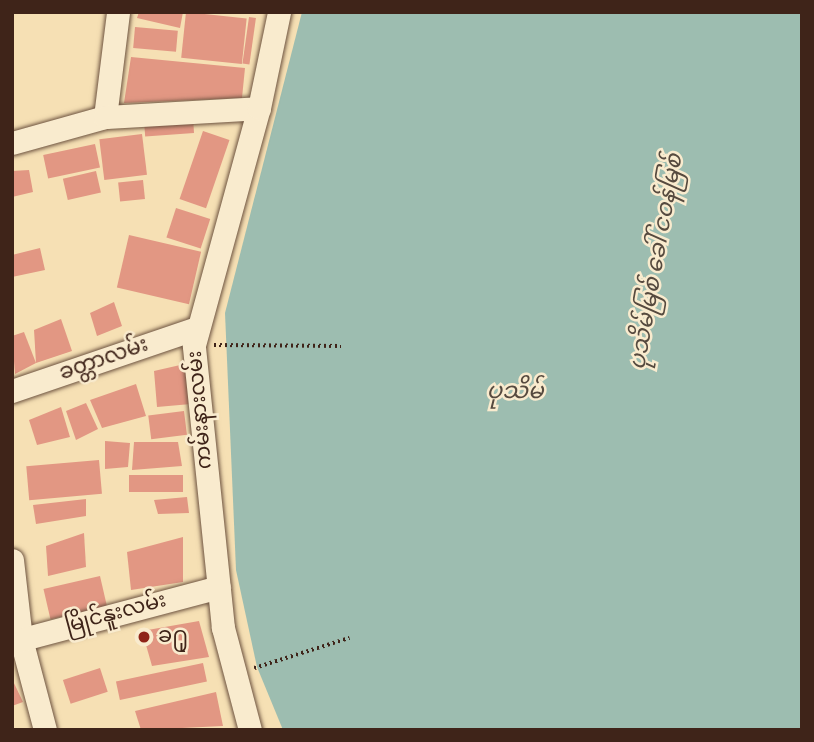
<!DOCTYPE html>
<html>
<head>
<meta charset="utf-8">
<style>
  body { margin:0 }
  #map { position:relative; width:814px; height:742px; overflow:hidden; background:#f6e0b4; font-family:"IM FELL English","Noto Sans Myanmar",serif }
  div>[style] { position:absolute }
  .water>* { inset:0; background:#9dbdb0 }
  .building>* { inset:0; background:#e29783; transform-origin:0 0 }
  .path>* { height:3.5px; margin-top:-1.75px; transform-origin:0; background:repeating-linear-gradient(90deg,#3f2419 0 2px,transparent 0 5.5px) }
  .roads { filter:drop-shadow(0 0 2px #6d5340) drop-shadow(0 0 2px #6d5340) }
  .minor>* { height:23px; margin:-11.5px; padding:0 11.5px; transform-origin:11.5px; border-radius:11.5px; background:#f9ebce }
  .dots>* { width:19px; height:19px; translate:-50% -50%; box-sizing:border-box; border:4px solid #f9ebce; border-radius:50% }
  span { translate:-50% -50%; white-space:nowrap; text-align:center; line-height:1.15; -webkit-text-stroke:5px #f9ebce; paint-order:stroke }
  .street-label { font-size:21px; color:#3f2419 }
  .poi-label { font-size:21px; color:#3f2419 }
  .left { translate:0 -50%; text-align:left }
  .water-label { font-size:23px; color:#564a3f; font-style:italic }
  .frame { position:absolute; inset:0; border:14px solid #3f2419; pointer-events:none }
</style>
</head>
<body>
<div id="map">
  <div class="water">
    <i style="clip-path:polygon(302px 12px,802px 12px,802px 730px,283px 730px,257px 667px,236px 570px,225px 313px)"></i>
  </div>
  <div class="building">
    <i style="clip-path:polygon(139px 12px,183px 12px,180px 28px,137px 18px)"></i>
    <i style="left:186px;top:12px;width:61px;height:46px;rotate:6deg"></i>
    <i style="left:249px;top:17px;width:7px;height:47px;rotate:8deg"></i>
    <i style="left:135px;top:27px;width:43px;height:21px;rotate:5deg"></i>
    <i style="clip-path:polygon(131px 57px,245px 68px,242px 98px,124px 103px)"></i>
    <i style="left:193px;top:118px;width:15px;height:49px;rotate:86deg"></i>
    <i style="left:203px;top:131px;width:28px;height:72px;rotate:19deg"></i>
    <i style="left:142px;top:134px;width:41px;height:43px;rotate:83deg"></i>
    <i style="left:95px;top:144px;width:24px;height:53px;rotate:78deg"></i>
    <i style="clip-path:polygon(29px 170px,33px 192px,12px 197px,12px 171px)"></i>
    <i style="left:96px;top:171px;width:22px;height:34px;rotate:77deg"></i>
    <i style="left:143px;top:180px;width:19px;height:25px;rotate:84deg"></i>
    <i style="left:176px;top:208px;width:36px;height:31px;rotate:18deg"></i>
    <i style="left:129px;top:235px;width:74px;height:54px;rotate:13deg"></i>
    <i style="clip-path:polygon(40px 248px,45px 270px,12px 277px,12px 255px)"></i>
    <i style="clip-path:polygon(114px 302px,122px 326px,97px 336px,90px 313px)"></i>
    <i style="clip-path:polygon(61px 319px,72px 351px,36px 363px,34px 330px)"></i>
    <i style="clip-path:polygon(24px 332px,36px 363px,15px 374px,12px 336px)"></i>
    <i style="clip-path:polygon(189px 363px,191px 404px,157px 407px,154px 371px)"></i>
    <i style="clip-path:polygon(136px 384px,146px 416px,102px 428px,90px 400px)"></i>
    <i style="clip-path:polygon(86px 403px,98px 429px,76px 440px,66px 411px)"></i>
    <i style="clip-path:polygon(61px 407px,70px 437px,37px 445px,29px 420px)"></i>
    <i style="left:184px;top:411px;width:24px;height:36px;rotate:83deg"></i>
    <i style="clip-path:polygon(105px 441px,130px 443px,128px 467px,105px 469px)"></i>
    <i style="clip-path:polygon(134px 442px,178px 442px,182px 466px,132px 470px)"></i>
    <i style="left:99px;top:460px;width:34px;height:73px;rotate:85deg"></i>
    <i style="left:129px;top:475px;width:54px;height:17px"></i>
    <i style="clip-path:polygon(187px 497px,189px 513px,158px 514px,154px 500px)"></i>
    <i style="clip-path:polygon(86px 499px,86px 516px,36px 524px,33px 505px)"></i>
    <i style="clip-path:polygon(84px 533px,86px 567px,48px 576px,46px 546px)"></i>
    <i style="clip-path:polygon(183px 537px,183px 582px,131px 590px,127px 552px)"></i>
    <i style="left:100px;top:576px;width:31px;height:58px;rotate:77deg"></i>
    <i style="clip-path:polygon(199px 621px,209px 657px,152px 666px,142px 631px)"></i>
    <i style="left:203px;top:663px;width:19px;height:89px;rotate:78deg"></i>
    <i style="left:100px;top:668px;width:25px;height:39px;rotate:72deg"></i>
    <i style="clip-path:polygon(12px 679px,23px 702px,12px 706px)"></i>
    <i style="clip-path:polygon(216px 692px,223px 726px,141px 730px,135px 711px)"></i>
  </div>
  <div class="path">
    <i style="left:214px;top:345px;width:127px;rotate:0.5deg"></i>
    <i style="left:254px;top:668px;width:100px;rotate:-17.5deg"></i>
  </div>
  <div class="roads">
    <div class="minor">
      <i style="left:105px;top:117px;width:106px;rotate:-82.9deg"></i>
      <i style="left:12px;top:143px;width:97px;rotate:-15.6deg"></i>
      <i style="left:105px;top:117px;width:154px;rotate:-3.3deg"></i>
      <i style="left:12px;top:391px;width:195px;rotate:-18.8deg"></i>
      <i style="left:12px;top:560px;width:80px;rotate:83.5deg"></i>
      <i style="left:21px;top:639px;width:94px;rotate:75.2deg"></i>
      <i style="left:12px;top:642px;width:214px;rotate:-14.9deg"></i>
      <i style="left:250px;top:730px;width:106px;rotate:-104.8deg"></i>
      <i style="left:223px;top:628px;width:284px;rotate:-95.9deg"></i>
      <i style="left:194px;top:345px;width:246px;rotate:-74.7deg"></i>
      <i style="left:259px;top:108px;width:98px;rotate:-78.2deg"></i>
    </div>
  </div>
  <div class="dots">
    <i style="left:144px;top:637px;background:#8f2418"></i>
  </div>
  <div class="street-label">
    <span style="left:104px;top:360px;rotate:-19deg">ခတ္တာလမ်း</span>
    <span style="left:201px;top:410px;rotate:-95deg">ကမ်းနားလမ်း</span>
    <span style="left:116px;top:614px;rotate:-15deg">မြိုင်နူးလမ်း</span>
  </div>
  <div class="poi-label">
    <span class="left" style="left:158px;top:637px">ခ႐ု</span>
  </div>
  <div class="water-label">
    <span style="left:657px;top:262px;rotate:-80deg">ပုသိမ်မြစ် ခေါ် ငဝန်မြစ်</span>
    <span style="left:515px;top:392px">ပုသိမ်</span>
  </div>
  <div class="frame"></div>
</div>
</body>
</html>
